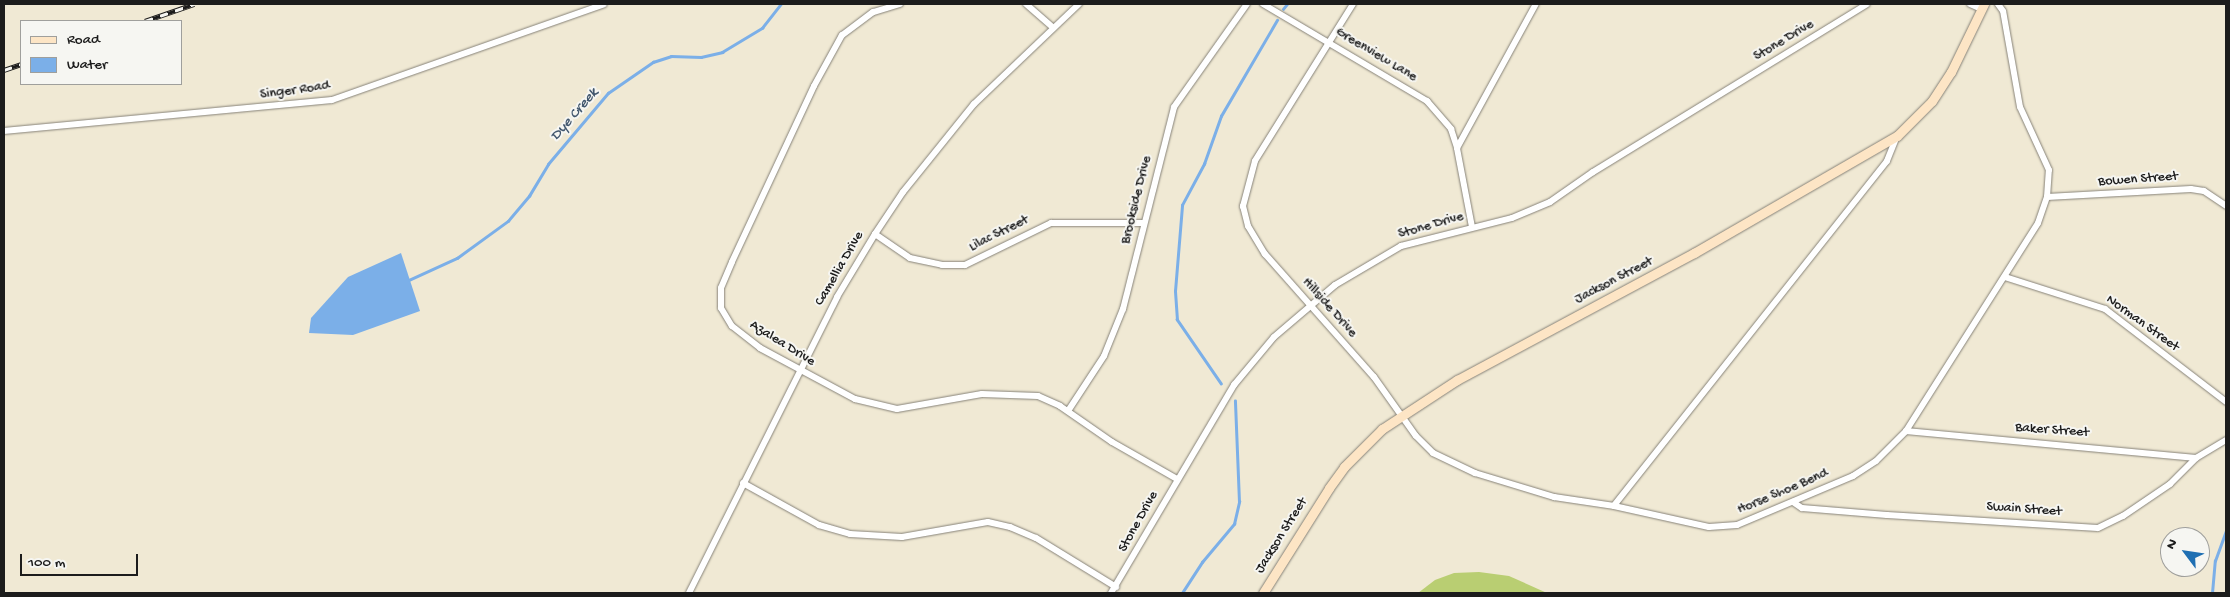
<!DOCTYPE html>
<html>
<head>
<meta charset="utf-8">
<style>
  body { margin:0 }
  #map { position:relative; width:2230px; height:597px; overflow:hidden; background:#f0e9d4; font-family:"Gochi Hand",sans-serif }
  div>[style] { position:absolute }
  .green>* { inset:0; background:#b9ce72 }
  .water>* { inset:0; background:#7bafe8 }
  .stream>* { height:2.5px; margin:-1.25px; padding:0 1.25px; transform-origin:1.25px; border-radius:1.25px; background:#7bafe8 }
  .roads { filter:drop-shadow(0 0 1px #868278) drop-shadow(0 0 1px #868278) }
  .street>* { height:6px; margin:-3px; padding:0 3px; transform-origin:3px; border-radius:3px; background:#fff }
  .secondary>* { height:9px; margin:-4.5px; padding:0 4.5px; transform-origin:4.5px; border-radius:4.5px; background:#fde5c5 }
  .rail>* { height:4.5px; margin-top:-2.25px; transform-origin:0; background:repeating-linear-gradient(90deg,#f6f6f2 0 8px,#1c1c1c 0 16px); box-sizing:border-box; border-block:1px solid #1c1c1c }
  span { translate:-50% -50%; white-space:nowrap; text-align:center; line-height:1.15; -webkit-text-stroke:4px #f6f6f2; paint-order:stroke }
  .street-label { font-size:14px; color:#1c1c1c }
  .water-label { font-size:15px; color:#42576e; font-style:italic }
  .frame { position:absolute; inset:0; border:5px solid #1c1c1c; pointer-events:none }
  .legend { position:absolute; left:20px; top:20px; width:162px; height:65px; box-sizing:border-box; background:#f6f6f2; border:1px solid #9f9f9c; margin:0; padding:6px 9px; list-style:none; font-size:15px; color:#1c1c1c }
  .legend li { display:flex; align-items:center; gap:10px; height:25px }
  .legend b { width:25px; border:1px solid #9f9f9c }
  .north { position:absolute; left:2160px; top:527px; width:50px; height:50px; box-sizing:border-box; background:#f6f6f2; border:1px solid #9f9f9c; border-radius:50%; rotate:301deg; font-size:14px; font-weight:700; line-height:20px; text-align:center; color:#1c1c1c }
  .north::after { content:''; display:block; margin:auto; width:18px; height:22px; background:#1f6fb2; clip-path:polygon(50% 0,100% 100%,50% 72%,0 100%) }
  .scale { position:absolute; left:20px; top:554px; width:118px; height:22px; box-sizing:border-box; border:2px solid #1c1c1c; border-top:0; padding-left:6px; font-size:15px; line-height:18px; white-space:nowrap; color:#1c1c1c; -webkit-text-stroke:4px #f6f6f2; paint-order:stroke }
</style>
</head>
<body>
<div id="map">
  <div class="green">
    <i style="clip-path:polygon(1479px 572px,1509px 576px,1547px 593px,1418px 593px,1435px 580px,1454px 573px)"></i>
  </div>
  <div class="water">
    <i style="clip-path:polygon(401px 253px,420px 311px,353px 335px,309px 333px,311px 318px,348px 277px)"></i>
  </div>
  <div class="stream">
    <i style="left:1283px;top:9px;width:6px;rotate:-51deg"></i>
    <i style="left:409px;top:280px;width:53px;rotate:-24.6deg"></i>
    <i style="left:457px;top:258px;width:63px;rotate:-36deg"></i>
    <i style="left:508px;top:221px;width:33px;rotate:-50deg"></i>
    <i style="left:529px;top:196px;width:37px;rotate:-59deg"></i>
    <i style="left:548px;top:164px;width:93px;rotate:-49.8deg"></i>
    <i style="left:608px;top:93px;width:55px;rotate:-34.6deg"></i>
    <i style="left:653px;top:62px;width:19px;rotate:-18deg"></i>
    <i style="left:671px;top:56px;width:30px;rotate:2deg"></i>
    <i style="left:701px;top:57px;width:22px;rotate:-13deg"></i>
    <i style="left:722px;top:52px;width:47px;rotate:-31deg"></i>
    <i style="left:762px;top:28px;width:31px;rotate:-52deg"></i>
    <i style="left:1221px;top:384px;width:78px;rotate:-124.5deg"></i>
    <i style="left:1177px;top:320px;width:29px;rotate:-94deg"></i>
    <i style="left:1175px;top:291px;width:86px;rotate:-85.3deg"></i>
    <i style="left:1182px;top:205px;width:47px;rotate:-61.8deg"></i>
    <i style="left:1204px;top:164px;width:51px;rotate:-70.5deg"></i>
    <i style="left:1221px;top:116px;width:111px;rotate:-59.7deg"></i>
    <i style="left:1182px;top:593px;width:37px;rotate:-57deg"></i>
    <i style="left:1202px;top:562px;width:50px;rotate:-49.9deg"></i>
    <i style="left:1234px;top:524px;width:23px;rotate:-77deg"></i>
    <i style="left:1239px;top:502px;width:101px;rotate:-92.3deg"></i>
    <i style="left:2212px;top:593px;width:32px;rotate:-85deg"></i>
    <i style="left:2215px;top:561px;width:33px;rotate:-70deg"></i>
  </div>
  <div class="roads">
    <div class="street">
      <i style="left:900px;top:4px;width:28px;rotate:163deg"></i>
      <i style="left:873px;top:12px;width:39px;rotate:143deg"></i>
      <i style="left:842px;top:35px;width:58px;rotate:118.8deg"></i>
      <i style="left:814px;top:86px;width:194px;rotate:115deg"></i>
      <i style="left:732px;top:262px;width:28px;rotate:113deg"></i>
      <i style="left:721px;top:288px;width:20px;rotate:90deg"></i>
      <i style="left:721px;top:308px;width:21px;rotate:59deg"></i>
      <i style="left:732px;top:326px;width:36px;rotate:38deg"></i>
      <i style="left:760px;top:348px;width:108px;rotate:28.2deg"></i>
      <i style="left:855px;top:399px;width:43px;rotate:13.4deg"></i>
      <i style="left:897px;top:409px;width:86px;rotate:-10deg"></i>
      <i style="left:982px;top:394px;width:56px;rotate:2deg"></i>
      <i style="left:1038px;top:396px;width:24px;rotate:24deg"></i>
      <i style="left:1060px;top:406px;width:63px;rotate:34.7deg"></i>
      <i style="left:1112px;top:442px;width:75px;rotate:29.6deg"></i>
      <i style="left:1026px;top:4px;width:35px;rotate:41deg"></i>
      <i style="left:1263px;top:4px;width:191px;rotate:30.6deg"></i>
      <i style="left:1427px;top:101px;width:37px;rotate:49deg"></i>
      <i style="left:1451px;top:129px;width:20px;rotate:72deg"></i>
      <i style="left:1353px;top:4px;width:185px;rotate:122deg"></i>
      <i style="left:1255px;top:161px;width:47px;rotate:104.9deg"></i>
      <i style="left:1243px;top:206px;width:21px;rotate:76deg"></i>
      <i style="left:1248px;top:226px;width:33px;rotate:59deg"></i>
      <i style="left:1265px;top:254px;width:164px;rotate:48.5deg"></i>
      <i style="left:1374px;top:377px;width:72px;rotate:54.6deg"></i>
      <i style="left:1416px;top:436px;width:24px;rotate:45deg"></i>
      <i style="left:1433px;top:453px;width:47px;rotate:25.5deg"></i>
      <i style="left:1475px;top:473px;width:83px;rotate:16.9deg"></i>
      <i style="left:1554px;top:497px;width:61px;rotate:8.5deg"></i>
      <i style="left:1970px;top:4px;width:12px;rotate:24deg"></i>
      <i style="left:4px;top:131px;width:329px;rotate:-5.4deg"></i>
      <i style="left:332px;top:100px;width:288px;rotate:-19.4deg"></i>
      <i style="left:1897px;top:136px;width:27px;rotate:112deg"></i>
      <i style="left:1887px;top:161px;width:440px;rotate:128.4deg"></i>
      <i style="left:1614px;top:506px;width:97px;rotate:12.5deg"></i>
      <i style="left:1709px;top:527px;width:28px;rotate:-4deg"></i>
      <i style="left:1737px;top:525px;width:126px;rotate:-22.9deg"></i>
      <i style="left:1853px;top:476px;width:27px;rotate:-33deg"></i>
      <i style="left:1876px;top:461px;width:42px;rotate:-45deg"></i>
      <i style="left:1906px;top:431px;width:246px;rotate:-57.6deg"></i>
      <i style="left:2038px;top:223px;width:28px;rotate:-71deg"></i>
      <i style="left:2047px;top:197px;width:27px;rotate:-86deg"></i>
      <i style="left:2049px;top:170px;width:69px;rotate:-114.7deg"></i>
      <i style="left:2020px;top:107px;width:97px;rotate:-100deg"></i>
      <i style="left:2003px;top:11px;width:9px;rotate:-126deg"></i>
      <i style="left:2047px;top:197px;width:144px;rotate:-3.2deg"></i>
      <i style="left:2191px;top:189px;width:13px;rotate:9deg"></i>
      <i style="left:2204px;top:191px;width:27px;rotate:34deg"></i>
      <i style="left:1472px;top:227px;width:80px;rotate:-100.8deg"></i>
      <i style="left:1457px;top:148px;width:164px;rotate:-61.3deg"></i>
      <i style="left:875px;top:234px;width:42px;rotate:34.4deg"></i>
      <i style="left:910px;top:258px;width:33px;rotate:12deg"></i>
      <i style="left:942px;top:265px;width:23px"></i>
      <i style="left:965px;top:265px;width:96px;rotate:-26deg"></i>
      <i style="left:1051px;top:223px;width:92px"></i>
      <i style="left:2005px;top:277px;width:105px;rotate:17.7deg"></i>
      <i style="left:2105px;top:309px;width:153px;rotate:37.5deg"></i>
      <i style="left:1068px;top:411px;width:66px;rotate:-56.8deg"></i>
      <i style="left:1104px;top:356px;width:51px;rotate:-68deg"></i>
      <i style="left:1123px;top:309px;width:208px;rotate:-75.8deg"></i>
      <i style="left:1174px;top:107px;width:126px;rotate:-54.7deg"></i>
      <i style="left:1906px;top:431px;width:291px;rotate:5.3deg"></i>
      <i style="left:743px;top:483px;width:87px;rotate:28.9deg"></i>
      <i style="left:819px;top:525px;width:32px;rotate:16deg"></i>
      <i style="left:850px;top:534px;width:52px;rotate:3.3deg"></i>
      <i style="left:902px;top:537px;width:87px;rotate:-9.9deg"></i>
      <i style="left:988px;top:522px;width:23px;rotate:13deg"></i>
      <i style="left:1010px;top:527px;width:28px;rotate:23deg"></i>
      <i style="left:1036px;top:538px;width:94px;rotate:31.5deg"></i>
      <i style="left:1793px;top:502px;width:11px;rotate:34deg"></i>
      <i style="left:1802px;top:508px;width:85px;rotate:4.7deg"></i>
      <i style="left:1887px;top:515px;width:211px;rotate:3.5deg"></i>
      <i style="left:2098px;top:528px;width:28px;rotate:-26deg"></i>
      <i style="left:2123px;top:516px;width:57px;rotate:-34.2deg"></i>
      <i style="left:2170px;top:484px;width:37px;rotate:-45deg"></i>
      <i style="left:2196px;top:458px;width:35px;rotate:-31deg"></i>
      <i style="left:689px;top:593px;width:331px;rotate:-63.4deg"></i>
      <i style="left:837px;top:297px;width:74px;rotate:-58.9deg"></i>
      <i style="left:875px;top:234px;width:50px;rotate:-56.3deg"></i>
      <i style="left:903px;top:192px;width:113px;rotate:-51.1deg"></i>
      <i style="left:974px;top:104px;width:145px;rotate:-43.6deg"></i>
      <i style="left:1111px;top:593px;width:242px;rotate:-59.4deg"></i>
      <i style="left:1234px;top:385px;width:62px;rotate:-50.2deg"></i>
      <i style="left:1274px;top:337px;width:80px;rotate:-40.4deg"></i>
      <i style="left:1335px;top:285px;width:77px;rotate:-30.6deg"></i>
      <i style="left:1401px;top:246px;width:114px;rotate:-14.2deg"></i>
      <i style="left:1512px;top:218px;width:41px;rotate:-22.8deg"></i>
      <i style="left:1550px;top:202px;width:52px;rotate:-34.9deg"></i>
      <i style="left:1593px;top:172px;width:321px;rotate:-31.5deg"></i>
    </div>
    <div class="secondary">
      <i style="left:1263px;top:593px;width:124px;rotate:-57.8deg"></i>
      <i style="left:1329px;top:488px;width:26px;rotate:-54deg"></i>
      <i style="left:1344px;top:467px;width:54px;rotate:-45deg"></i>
      <i style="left:1382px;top:429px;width:90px;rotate:-33.2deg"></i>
      <i style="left:1457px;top:380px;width:269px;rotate:-28.2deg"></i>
      <i style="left:1694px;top:253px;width:234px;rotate:-30deg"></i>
      <i style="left:1897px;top:136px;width:49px;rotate:-45deg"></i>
      <i style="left:1932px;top:101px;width:35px;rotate:-57deg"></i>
      <i style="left:1951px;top:72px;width:76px;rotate:-64.1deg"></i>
    </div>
  </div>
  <div class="rail">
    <i style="left:145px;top:21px;width:52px;rotate:-19.1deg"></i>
    <i style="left:4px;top:70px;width:18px;rotate:-19deg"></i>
  </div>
  <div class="street-label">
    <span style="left:1784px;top:41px;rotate:-31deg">Stone Drive</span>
    <span style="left:1376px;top:55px;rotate:31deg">Greenview Lane</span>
    <span style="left:295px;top:91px;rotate:-8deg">Singer Road</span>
    <span style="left:2138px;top:180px;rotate:-4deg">Bowen Street</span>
    <span style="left:1137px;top:200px;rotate:-76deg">Brookside Drive</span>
    <span style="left:1431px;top:226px;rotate:-16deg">Stone Drive</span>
    <span style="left:999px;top:234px;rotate:-27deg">Lilac Street</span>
    <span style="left:840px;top:269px;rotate:-60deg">Camellia Drive</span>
    <span style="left:1614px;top:281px;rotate:-28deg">Jackson Street</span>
    <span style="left:1329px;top:308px;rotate:48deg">Hillside Drive</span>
    <span style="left:2142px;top:324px;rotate:36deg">Norman Street</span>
    <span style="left:782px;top:344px;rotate:32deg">Azalea Drive</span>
    <span style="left:2052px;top:431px;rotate:4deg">Baker Street</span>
    <span style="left:1783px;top:492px;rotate:-23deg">Horse Shoe Bend</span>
    <span style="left:2024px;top:510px;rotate:4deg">Swain Street</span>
    <span style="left:1139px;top:522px;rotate:-61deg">Stone Drive</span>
    <span style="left:1282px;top:536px;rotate:-58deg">Jackson Street</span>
  </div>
  <div class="water-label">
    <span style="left:575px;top:115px;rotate:-49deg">Dye Creek</span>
  </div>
  <div class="frame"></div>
  <ul class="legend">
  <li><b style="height:6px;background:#fde5c5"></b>Road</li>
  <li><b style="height:14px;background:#7bafe8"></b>Water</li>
  </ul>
  <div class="north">N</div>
  <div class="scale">100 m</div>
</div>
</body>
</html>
